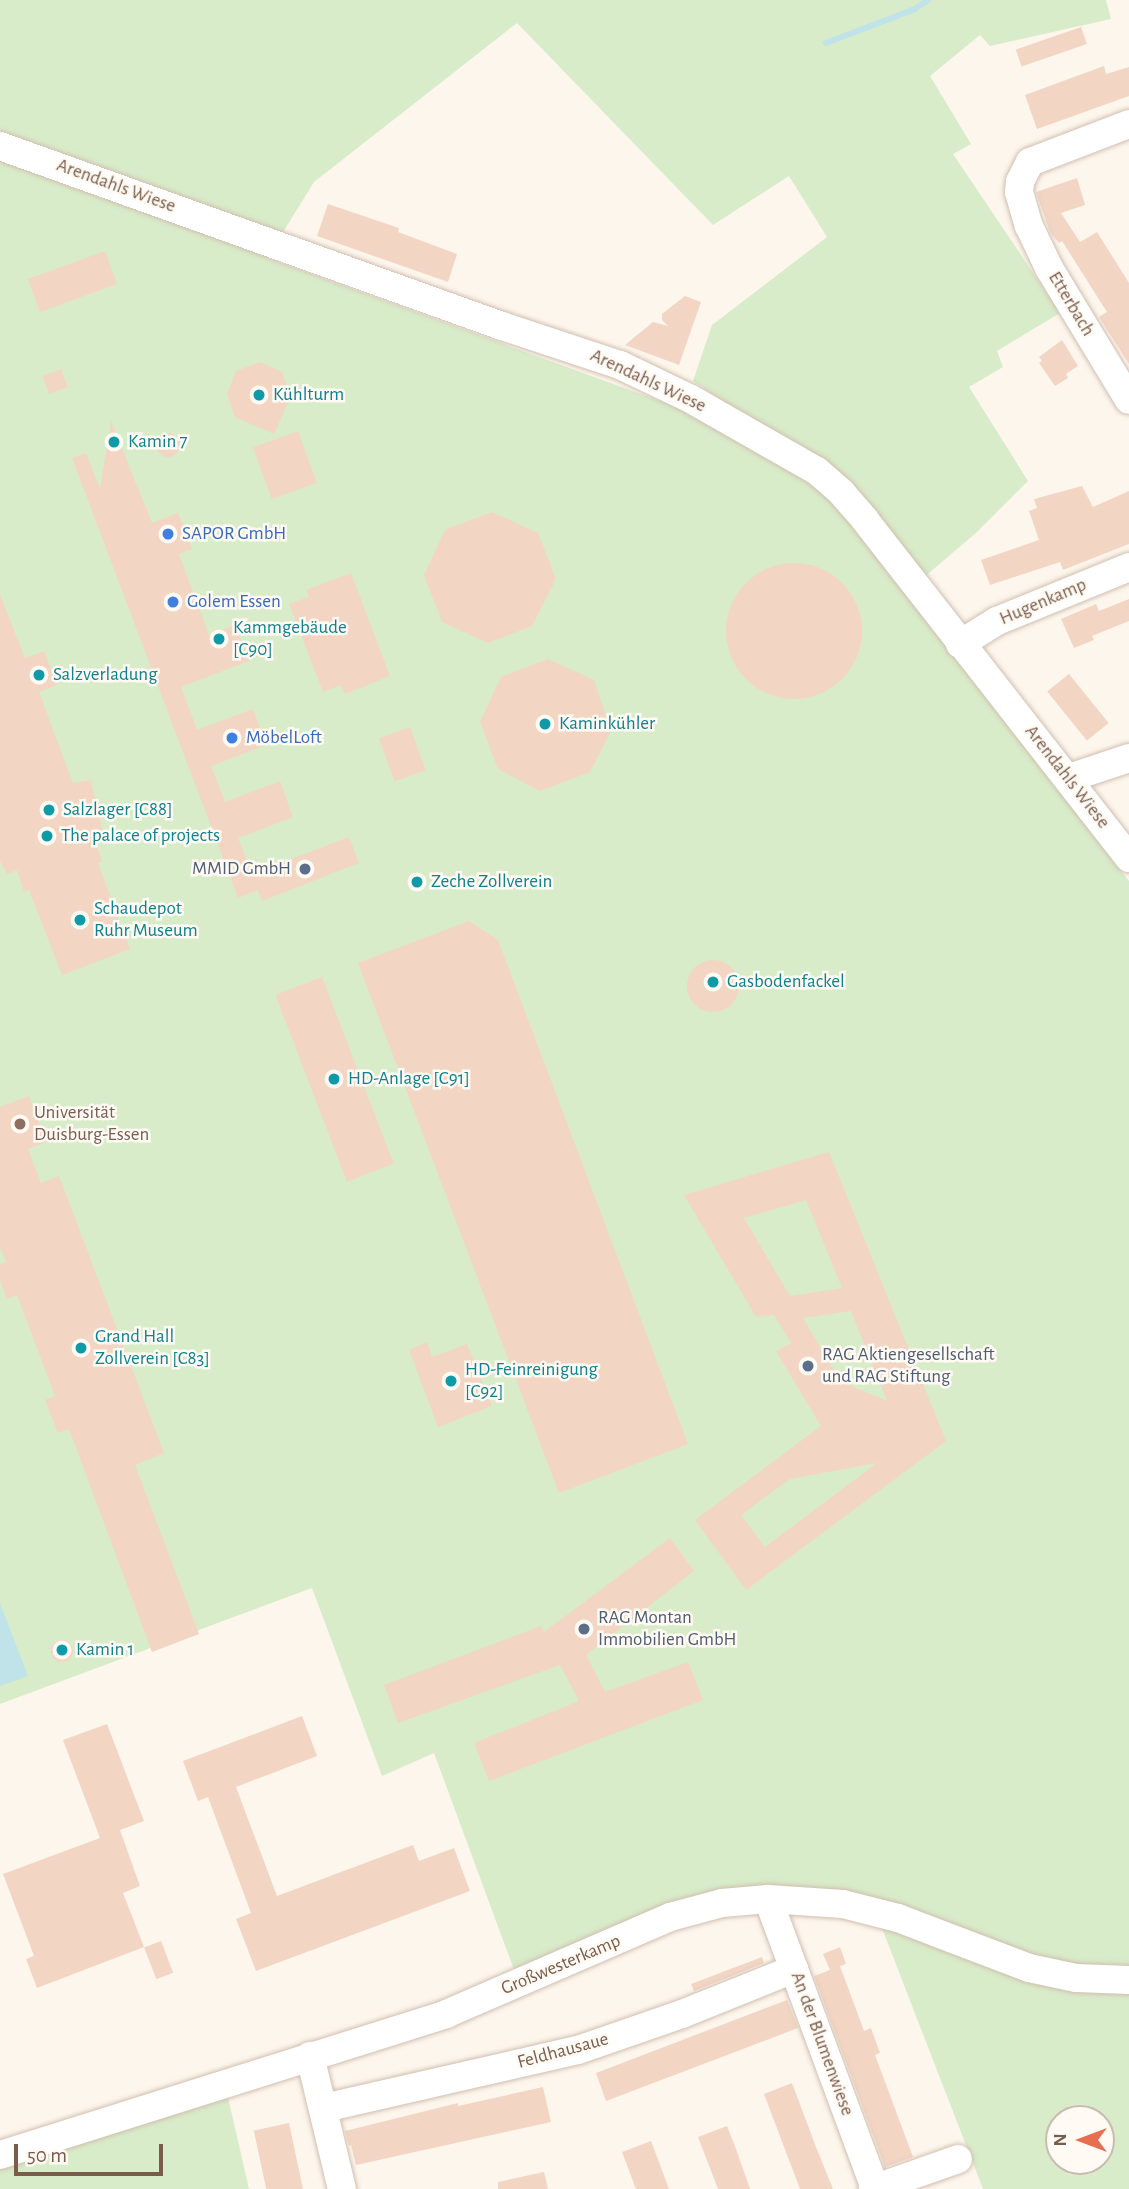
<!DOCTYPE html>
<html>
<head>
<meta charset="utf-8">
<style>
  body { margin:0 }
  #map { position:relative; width:1129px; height:2189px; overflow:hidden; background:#fdf6ec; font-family:"Alegreya Sans",sans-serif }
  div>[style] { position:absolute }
  .green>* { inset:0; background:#d8ecc9 }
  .water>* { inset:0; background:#bfe3e8 }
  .stream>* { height:6px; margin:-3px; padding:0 3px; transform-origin:3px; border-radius:3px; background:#bfe3e8 }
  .building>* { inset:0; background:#f3d5c3; transform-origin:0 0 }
  .round { border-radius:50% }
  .roads { filter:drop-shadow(0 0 2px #d1beb0) drop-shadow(0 0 2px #d1beb0) }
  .minor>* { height:28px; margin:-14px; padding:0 14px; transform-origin:14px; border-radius:14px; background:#fff }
  .dots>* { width:19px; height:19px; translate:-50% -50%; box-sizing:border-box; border:4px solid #fffaf3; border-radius:50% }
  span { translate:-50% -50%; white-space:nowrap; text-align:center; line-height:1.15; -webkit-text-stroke:5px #fffaf3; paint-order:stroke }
  .street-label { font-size:19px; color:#7a5c4d }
  .culture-label { font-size:19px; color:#0d838f }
  .left { translate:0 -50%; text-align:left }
  .shop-label { font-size:19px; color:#366cbe }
  .service-label { font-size:19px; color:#4e5e75 }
  .right { translate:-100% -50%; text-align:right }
  .education-label { font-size:19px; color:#785e54 }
  .north { position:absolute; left:1045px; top:2105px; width:70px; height:70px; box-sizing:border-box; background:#fffaf3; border:2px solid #cabbb1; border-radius:50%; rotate:270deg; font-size:19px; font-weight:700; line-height:28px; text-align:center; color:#7a5c4d }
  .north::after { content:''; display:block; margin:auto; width:24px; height:32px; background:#e76f51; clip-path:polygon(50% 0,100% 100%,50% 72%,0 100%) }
  .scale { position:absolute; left:14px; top:2144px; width:149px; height:32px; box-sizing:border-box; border:4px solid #7a5c4d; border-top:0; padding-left:9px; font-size:21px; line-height:24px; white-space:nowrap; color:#7a5c4d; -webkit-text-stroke:5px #fffaf3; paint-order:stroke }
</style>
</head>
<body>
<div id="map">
  <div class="green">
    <i style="clip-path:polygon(evenodd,0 0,1106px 0,1111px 19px,990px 46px,980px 35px,930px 76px,971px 144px,953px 154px,1060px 313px,997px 351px,1003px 367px,969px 387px,1028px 481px,977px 532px,915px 585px,845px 489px,817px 463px,693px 381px,712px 325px,827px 237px,789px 176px,713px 225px,517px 23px,314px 182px,267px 258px,685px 410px,752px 441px,812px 478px,859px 522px,958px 644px,996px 711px,1129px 881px,1129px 2189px,983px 2189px,873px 1905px,818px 1894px,782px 1893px,723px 1900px,670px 1915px,517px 1978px,434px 1753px,382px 1776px,312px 1588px,0 1704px,0 0,1059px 2119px,1101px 2119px,1101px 2161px,1059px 2161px,1059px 2119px)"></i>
    <i style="clip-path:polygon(227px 2093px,249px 2189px,0 2189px,0 2162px)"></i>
  </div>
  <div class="water">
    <i style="clip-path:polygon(0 1603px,28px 1676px,0 1686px)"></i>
  </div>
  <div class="stream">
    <i style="left:826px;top:43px;width:95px;rotate:-20.9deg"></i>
    <i style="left:915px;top:9px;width:16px;rotate:-35deg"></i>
  </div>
  <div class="building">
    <i style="left:1081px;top:27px;width:18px;height:69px;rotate:71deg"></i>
    <i style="clip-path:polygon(1104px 66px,1106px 74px,1129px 67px,1129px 96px,1037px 129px,1025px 95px)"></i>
    <i style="clip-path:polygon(1077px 178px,1085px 205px,1061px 213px,1080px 242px,1097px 232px,1129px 283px,1129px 364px,1099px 317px,1107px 312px,1062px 241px,1059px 243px,1050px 232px,1036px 192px)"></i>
    <i style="clip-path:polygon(328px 204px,399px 228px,398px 232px,457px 254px,448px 282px,317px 236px)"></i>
    <i style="left:105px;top:251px;width:35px;height:82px;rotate:70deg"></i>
    <i style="clip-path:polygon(685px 296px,701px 302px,679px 365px,625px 345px,653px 322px,668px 326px,662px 320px,662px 314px)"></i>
    <i style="clip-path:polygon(1062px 340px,1078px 366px,1066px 374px,1068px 378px,1055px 386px,1039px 363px,1042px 361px,1039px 357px)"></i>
    <i style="clip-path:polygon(260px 362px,282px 372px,291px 396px,274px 434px,235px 417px,227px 394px,236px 371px)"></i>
    <i style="left:61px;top:369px;width:19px;height:20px;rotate:69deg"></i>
    <i style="clip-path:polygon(111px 421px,152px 523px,178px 513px,192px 549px,179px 554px,209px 635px,235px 625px,249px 661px,181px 687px,197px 730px,253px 709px,266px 745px,211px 766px,225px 802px,280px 781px,293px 817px,238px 838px,252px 874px,349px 837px,359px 863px,262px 901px,258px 890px,238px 898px,72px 458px,86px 453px,100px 489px)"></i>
    <i style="left:298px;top:431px;width:55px;height:48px;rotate:70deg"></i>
    <i class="round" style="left:156px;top:433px;width:24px;height:24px"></i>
    <i style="clip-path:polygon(1082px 486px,1093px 507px,1129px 491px,1129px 544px,1063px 570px,1060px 562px,990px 585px,981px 560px,1039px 540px,1029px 511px,1037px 508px,1034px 499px)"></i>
    <i style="clip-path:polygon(492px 512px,538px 533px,556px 579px,532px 626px,488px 643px,442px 622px,424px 575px,445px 530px)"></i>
    <i class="round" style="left:726px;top:563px;width:136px;height:136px"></i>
    <i style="clip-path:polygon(351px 573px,390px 676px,345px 694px,341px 685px,323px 692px,289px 604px,309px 597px,306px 590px)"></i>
    <i style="clip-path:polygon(0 595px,25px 658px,44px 651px,57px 685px,39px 692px,73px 783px,91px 780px,104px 837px,95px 840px,102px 862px,98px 863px,130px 949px,62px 975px,29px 890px,24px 892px,17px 870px,7px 874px,0 861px)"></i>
    <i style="clip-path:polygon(1129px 599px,1129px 621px,1092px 636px,1094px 640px,1074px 648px,1061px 619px,1096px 604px,1099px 611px)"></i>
    <i style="clip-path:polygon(548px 659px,594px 680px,611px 731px,590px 772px,540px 791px,498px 769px,480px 722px,501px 677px)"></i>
    <i style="left:1069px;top:674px;width:63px;height:28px;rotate:51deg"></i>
    <i style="left:410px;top:727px;width:46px;height:33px;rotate:70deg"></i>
    <i style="clip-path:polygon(469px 921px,498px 940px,688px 1444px,559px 1493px,358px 963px)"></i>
    <i class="round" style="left:687px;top:960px;width:52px;height:52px"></i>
    <i style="left:322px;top:977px;width:200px;height:50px;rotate:69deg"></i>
    <i style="clip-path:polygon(29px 1096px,46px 1142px,28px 1149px,41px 1183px,59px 1176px,164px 1453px,135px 1465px,199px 1634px,152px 1652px,69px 1429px,58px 1433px,45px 1400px,55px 1396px,17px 1295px,7px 1299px,0 1280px,0 1264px,6px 1262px,0 1248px,0 1107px)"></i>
    <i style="clip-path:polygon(evenodd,829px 1152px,946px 1441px,746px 1590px,695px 1520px,821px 1426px,776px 1351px,791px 1343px,774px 1315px,756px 1317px,684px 1195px,829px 1152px,806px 1200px,842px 1288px,790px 1296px,744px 1218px,806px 1200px,829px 1152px,851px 1311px,887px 1401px,840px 1381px,803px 1318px,851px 1311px,829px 1152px,877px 1463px,765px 1547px,741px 1515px,790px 1479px,877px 1463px)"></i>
    <i style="clip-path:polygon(427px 1342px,432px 1357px,467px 1344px,492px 1406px,438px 1427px,409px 1350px)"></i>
    <i style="clip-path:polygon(670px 1538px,694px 1571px,586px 1655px,605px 1692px,688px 1662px,703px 1700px,489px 1781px,474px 1743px,579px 1701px,560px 1665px,398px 1723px,384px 1685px,541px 1626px,544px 1632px)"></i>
    <i class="round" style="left:51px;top:1640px;width:22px;height:22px"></i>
    <i style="clip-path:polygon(302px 1716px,317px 1756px,236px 1787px,277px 1896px,413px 1845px,419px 1861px,454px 1848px,470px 1891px,256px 1971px,236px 1919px,251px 1913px,208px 1797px,198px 1801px,183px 1761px)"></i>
    <i style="clip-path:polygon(107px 1724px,144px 1821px,120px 1830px,140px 1886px,123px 1893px,144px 1947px,37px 1988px,26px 1959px,34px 1956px,3px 1874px,100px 1838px,63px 1740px)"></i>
    <i style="left:161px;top:1941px;width:34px;height:18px;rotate:69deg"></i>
    <i style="clip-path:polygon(840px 1947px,846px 1964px,840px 1966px,864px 2031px,871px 2028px,880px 2053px,875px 2055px,913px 2157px,885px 2167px,814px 1976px,830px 1970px,823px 1954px)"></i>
    <i style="clip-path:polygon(762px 1957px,764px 1963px,694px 1991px,691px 1984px)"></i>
    <i style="clip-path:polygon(787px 2000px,801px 2035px,798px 2028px,606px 2101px,596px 2073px)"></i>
    <i style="clip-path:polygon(792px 2083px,816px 2147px,833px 2189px,800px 2189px,764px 2094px)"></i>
    <i style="clip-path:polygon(543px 2087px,551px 2122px,356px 2165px,351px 2145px,349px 2146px,345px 2131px,458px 2103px,458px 2106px)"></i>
    <i style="left:289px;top:2123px;width:67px;height:36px;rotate:78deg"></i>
    <i style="clip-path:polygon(727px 2126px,736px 2149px,750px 2189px,718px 2189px,698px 2137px)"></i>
    <i style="clip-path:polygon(651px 2141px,669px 2189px,636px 2189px,622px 2152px)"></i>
    <i style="clip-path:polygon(544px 2172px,548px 2189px,498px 2189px,498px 2182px)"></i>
  </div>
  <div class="roads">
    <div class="minor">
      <i style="left:1129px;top:124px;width:106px;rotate:159deg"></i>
      <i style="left:1030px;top:162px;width:22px;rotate:117deg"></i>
      <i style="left:1020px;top:182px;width:10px;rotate:96deg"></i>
      <i style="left:1019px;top:192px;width:35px;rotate:74deg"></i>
      <i style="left:1029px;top:226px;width:47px;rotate:64.5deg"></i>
      <i style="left:1049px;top:268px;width:154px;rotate:58.8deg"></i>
      <i style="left:0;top:146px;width:533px;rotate:19.73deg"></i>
      <i style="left:502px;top:326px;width:124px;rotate:18.3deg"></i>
      <i style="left:620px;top:365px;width:76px;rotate:25.6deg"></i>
      <i style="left:689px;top:398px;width:147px;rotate:29.7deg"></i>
      <i style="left:817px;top:471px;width:32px;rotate:41deg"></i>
      <i style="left:841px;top:492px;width:37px;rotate:49deg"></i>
      <i style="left:865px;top:520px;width:429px;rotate:52deg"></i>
      <i style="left:960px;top:644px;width:44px;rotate:-31.9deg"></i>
      <i style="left:997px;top:621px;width:143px;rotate:-22.2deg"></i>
      <i style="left:1069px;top:778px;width:63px;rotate:-18.4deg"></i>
      <i style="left:768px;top:1899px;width:308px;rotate:69.7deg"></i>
      <i style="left:310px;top:2056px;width:137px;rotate:76.5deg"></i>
      <i style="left:324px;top:2108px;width:261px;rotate:-12.9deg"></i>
      <i style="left:578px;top:2050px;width:110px;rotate:-19.1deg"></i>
      <i style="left:682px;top:2014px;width:121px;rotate:-21.9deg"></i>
      <i style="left:0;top:2155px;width:468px;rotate:-17.5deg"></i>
      <i style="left:446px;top:2014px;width:244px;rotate:-23.4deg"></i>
      <i style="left:670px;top:1917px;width:54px;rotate:-15.1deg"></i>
      <i style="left:722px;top:1903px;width:46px;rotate:-5deg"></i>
      <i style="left:768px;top:1899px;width:75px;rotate:3.8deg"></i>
      <i style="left:843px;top:1904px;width:57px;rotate:14.3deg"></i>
      <i style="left:898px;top:1918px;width:140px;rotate:20.9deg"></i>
      <i style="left:1029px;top:1968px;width:48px;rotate:12deg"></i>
      <i style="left:1076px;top:1978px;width:53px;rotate:2.2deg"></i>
      <i style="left:873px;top:2189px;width:90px;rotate:-19.4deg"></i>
    </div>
  </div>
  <div class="dots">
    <i style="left:259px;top:395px;background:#0f9aa8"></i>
    <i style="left:114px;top:442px;background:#0f9aa8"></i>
    <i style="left:168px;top:534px;background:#3f7fe0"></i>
    <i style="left:173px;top:602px;background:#3f7fe0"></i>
    <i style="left:219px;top:639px;background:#0f9aa8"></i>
    <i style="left:39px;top:675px;background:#0f9aa8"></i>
    <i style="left:545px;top:724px;background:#0f9aa8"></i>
    <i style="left:232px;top:738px;background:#3f7fe0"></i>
    <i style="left:49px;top:810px;background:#0f9aa8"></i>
    <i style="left:47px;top:836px;background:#0f9aa8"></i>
    <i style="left:305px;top:869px;background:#5c6f8a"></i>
    <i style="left:417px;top:882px;background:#0f9aa8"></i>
    <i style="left:80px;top:920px;background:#0f9aa8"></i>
    <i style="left:713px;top:982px;background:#0f9aa8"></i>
    <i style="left:334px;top:1079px;background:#0f9aa8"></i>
    <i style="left:20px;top:1124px;background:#8d6e63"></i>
    <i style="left:81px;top:1348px;background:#0f9aa8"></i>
    <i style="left:808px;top:1366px;background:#5c6f8a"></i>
    <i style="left:451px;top:1381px;background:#0f9aa8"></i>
    <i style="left:584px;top:1629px;background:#5c6f8a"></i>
    <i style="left:62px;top:1650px;background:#0f9aa8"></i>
  </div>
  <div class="street-label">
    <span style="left:116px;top:186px;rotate:20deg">Arendahls Wiese</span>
    <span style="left:1071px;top:304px;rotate:59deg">Etterbach</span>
    <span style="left:648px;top:381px;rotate:25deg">Arendahls Wiese</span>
    <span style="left:1043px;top:602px;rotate:-23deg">Hugenkamp</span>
    <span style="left:1067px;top:777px;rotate:52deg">Arendahls Wiese</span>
    <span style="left:561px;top:1965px;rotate:-23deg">Großwesterkamp</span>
    <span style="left:822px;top:2044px;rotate:70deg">An der Blumenwiese</span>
    <span style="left:563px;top:2051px;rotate:-15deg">Feldhausaue</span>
  </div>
  <div class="culture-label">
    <span class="left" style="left:273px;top:395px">Kühlturm</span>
    <span class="left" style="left:128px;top:442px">Kamin 7</span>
    <span class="left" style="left:233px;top:639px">Kammgebäude<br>[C90]</span>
    <span class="left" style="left:53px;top:675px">Salzverladung</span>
    <span class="left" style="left:559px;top:724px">Kaminkühler</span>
    <span class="left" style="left:63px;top:810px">Salzlager [C88]</span>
    <span class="left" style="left:61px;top:836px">The palace of projects</span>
    <span class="left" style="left:431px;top:882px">Zeche Zollverein</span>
    <span class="left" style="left:94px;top:920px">Schaudepot<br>Ruhr Museum</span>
    <span class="left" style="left:727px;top:982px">Gasbodenfackel</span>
    <span class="left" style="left:348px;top:1079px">HD-Anlage [C91]</span>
    <span class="left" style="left:95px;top:1348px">Grand Hall<br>Zollverein [C83]</span>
    <span class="left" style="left:465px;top:1381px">HD-Feinreinigung<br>[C92]</span>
    <span class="left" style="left:76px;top:1650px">Kamin 1</span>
  </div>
  <div class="shop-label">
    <span class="left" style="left:182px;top:534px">SAPOR GmbH</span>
    <span class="left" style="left:187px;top:602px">Golem Essen</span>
    <span class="left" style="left:246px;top:738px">MöbelLoft</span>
  </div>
  <div class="service-label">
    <span class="right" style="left:291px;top:869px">MMID GmbH</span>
    <span class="left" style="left:822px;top:1366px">RAG Aktiengesellschaft<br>und RAG Stiftung</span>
    <span class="left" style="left:598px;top:1629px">RAG Montan<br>Immobilien GmbH</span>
  </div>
  <div class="education-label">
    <span class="left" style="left:34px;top:1124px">Universität<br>Duisburg-Essen</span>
  </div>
  <div class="north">N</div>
  <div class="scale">50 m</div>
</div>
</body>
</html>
